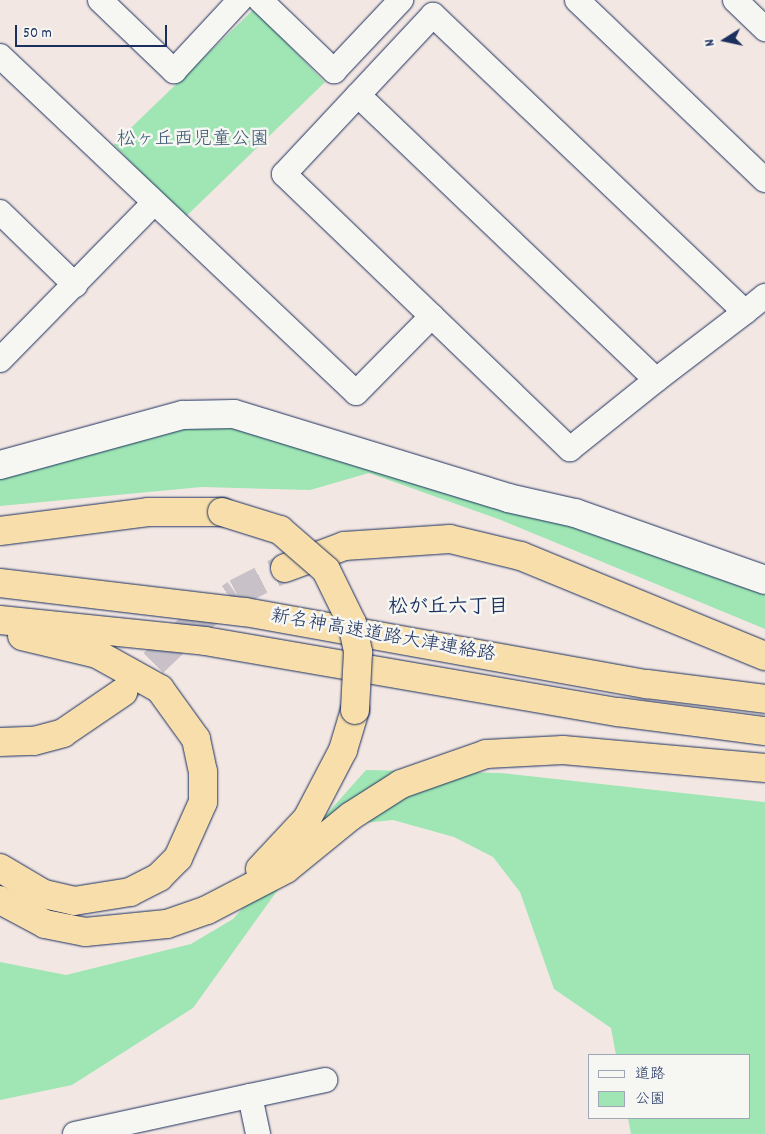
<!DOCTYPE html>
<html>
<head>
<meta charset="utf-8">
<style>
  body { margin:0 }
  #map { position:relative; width:765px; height:1134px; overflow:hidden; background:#f3e7e3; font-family:Dekko,"Klee One",sans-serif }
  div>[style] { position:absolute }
  .green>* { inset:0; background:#9fe6b4; transform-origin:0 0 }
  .highway-tunnel>* { height:28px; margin-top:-14px; transform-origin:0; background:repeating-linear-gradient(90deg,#c8c2c8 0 28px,transparent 0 42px) }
  .roads { filter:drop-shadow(0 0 1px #1b2f5e) drop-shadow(0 0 1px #1b2f5e) }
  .street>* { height:24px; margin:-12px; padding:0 12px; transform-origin:12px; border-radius:12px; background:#f6f6f2 }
  .secondary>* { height:28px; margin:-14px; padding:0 14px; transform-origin:14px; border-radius:14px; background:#f6f6f2 }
  .highway>* { height:28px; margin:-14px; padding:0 14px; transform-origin:14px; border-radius:14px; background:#f8deab }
  .bridges { filter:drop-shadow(0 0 1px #1b2f5e) drop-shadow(0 0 1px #1b2f5e) }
  .highway-bridge>* { height:28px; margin:-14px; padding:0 14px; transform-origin:14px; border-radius:14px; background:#f8deab }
  span { translate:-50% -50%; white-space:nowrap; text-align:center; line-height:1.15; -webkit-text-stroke:5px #f6f6f2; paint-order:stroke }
  .park-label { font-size:19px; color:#35546f }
  .street-label { font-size:19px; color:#1b2f5e }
  .neighbourhood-label { font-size:20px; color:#1b2f5e; font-weight:700 }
  .legend { position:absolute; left:588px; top:1054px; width:162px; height:65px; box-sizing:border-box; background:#f6f6f2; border:1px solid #9ea6b7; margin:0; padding:6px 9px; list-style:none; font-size:15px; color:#1b2f5e }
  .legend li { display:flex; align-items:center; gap:10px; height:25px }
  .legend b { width:25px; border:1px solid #9ea6b7 }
  .north { position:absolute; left:700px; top:15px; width:50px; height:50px; -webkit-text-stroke:4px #f6f6f2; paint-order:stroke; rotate:260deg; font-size:14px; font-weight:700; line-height:20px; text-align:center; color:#1b2f5e }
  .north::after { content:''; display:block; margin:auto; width:18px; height:22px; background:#1b2f5e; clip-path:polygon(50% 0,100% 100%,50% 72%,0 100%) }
  .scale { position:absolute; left:15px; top:25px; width:152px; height:22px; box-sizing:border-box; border:2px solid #1b2f5e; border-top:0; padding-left:6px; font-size:15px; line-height:18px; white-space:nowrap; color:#1b2f5e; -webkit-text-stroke:4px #f6f6f2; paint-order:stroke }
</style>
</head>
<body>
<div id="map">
  <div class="green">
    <i style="left:254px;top:9px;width:102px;height:195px;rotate:46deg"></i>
    <i style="clip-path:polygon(204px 424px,241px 430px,573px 527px,765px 595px,765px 629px,501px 520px,369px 473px,310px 490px,202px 487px,0 506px,0 478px,151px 433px)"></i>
    <i style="clip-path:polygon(366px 770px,502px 773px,765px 802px,765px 1134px,631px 1134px,628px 1118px,749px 1118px,749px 1055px,616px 1055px,611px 1028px,554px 989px,520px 892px,493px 857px,454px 837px,393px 820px,323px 827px,193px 1008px,72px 1085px,0 1100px,0 962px,66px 975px,191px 944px,233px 919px)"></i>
  </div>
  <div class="highway-tunnel">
    <i style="left:123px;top:692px;width:101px;rotate:-43.8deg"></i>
    <i style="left:196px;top:622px;width:49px;rotate:-35.9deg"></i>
    <i style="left:236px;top:593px;width:55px;rotate:-27deg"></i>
  </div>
  <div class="roads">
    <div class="street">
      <i style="left:100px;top:0;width:103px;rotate:43.8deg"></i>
      <i style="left:174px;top:71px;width:97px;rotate:-47.1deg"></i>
      <i style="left:260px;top:0;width:103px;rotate:43.8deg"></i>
      <i style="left:334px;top:71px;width:98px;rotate:-46.7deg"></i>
      <i style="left:577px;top:0;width:260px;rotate:43.8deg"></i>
      <i style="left:735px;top:0;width:42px;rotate:44deg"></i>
      <i style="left:0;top:56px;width:490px;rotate:43.4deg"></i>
      <i style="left:356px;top:393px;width:108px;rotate:-45.4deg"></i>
      <i style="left:358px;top:95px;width:412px;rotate:43.7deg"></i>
      <i style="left:0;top:212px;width:105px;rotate:44.2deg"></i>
      <i style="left:745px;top:312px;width:431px;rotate:-136.4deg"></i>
      <i style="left:433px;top:15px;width:218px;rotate:133.1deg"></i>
      <i style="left:284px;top:174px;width:397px;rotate:43.9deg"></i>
      <i style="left:570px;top:449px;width:110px;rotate:-38.7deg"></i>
      <i style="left:656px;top:380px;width:112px;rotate:-37.4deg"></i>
      <i style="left:745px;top:312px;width:26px;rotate:-39deg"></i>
      <i style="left:0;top:360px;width:220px;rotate:-45.6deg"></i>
      <i style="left:250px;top:1096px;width:77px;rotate:-12deg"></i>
      <i style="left:75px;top:1134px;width:179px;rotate:-12.3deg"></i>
      <i style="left:250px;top:1096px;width:39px;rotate:78deg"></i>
    </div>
    <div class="secondary">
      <i style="left:0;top:465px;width:190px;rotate:-15.3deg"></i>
      <i style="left:183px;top:415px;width:51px;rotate:-1.1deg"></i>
      <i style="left:234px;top:414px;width:287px;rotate:17deg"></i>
      <i style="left:508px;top:498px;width:69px;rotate:12.6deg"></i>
      <i style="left:575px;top:513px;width:201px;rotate:19.4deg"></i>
    </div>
    <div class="highway">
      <i style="left:0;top:531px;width:149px;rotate:-7.3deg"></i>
      <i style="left:148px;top:512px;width:74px"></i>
      <i style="left:285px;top:568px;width:63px;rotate:-20.4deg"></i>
      <i style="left:344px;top:546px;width:106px;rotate:-3.8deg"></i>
      <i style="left:450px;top:539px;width:73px;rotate:13.5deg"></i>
      <i style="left:521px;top:556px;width:264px;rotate:22.3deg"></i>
      <i style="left:0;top:583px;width:247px;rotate:6.8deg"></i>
      <i style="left:245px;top:612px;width:408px;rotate:10.2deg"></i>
      <i style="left:647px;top:684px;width:119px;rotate:7.2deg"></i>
      <i style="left:0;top:620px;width:206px;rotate:5.8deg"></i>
      <i style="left:205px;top:641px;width:419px;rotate:9.8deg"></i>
      <i style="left:618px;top:712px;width:148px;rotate:7.4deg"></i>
      <i style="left:0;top:742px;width:34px;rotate:-2deg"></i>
      <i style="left:34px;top:741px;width:30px;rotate:-15deg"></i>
      <i style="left:63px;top:733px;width:73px;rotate:-34.3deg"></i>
      <i style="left:0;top:868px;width:51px;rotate:30.6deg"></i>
      <i style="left:44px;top:894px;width:31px;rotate:13deg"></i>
      <i style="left:74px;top:901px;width:57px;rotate:-9.1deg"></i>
      <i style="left:130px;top:892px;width:33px;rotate:-27deg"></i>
      <i style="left:159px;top:877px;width:27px;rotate:-45deg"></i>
      <i style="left:178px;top:858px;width:61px;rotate:-65.9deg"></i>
      <i style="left:203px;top:802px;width:30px;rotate:-90deg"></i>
      <i style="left:203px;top:772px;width:34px;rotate:-102deg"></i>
      <i style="left:196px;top:739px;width:62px;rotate:-125.8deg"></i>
      <i style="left:160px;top:689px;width:72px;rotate:-150.9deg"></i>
      <i style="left:97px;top:654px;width:77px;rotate:-166.5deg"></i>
      <i style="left:260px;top:869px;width:69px;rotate:-46.8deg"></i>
      <i style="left:307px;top:819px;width:78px;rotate:-62.4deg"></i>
      <i style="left:343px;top:750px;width:42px;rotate:-73.3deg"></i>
      <i style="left:0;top:900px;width:51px;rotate:28.1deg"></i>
      <i style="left:45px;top:924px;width:41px;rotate:11.3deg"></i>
      <i style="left:85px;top:932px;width:82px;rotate:-5.6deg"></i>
      <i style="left:167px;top:924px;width:42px;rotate:-19.3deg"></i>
      <i style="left:207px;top:910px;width:89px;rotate:-27.4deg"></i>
      <i style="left:286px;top:869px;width:84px;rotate:-39.2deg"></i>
      <i style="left:351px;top:816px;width:59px;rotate:-32.6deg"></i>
      <i style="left:401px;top:784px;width:90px;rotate:-19.4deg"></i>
      <i style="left:486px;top:754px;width:77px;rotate:-3deg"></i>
      <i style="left:563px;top:750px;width:203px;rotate:5.1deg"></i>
    </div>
  </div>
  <div class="bridges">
    <div class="highway-bridge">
      <i style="left:222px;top:512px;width:61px;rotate:17.2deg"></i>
      <i style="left:280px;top:530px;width:61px;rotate:41deg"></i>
      <i style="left:326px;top:570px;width:59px;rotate:63.9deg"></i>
      <i style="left:352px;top:623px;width:30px;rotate:78deg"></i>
      <i style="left:358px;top:652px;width:58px;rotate:93deg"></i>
    </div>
  </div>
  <div class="park-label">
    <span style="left:193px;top:141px">松ヶ丘西児童公園</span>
  </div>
  <div class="street-label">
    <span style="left:383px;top:637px;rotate:10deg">新名神高速道路大津連絡路</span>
  </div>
  <div class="neighbourhood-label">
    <span style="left:448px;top:608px">松が丘六丁目</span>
  </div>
  <ul class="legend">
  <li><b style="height:6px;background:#f6f6f2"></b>道路</li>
  <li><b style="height:14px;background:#9fe6b4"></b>公園</li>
  </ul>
  <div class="north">N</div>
  <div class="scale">50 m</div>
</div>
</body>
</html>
